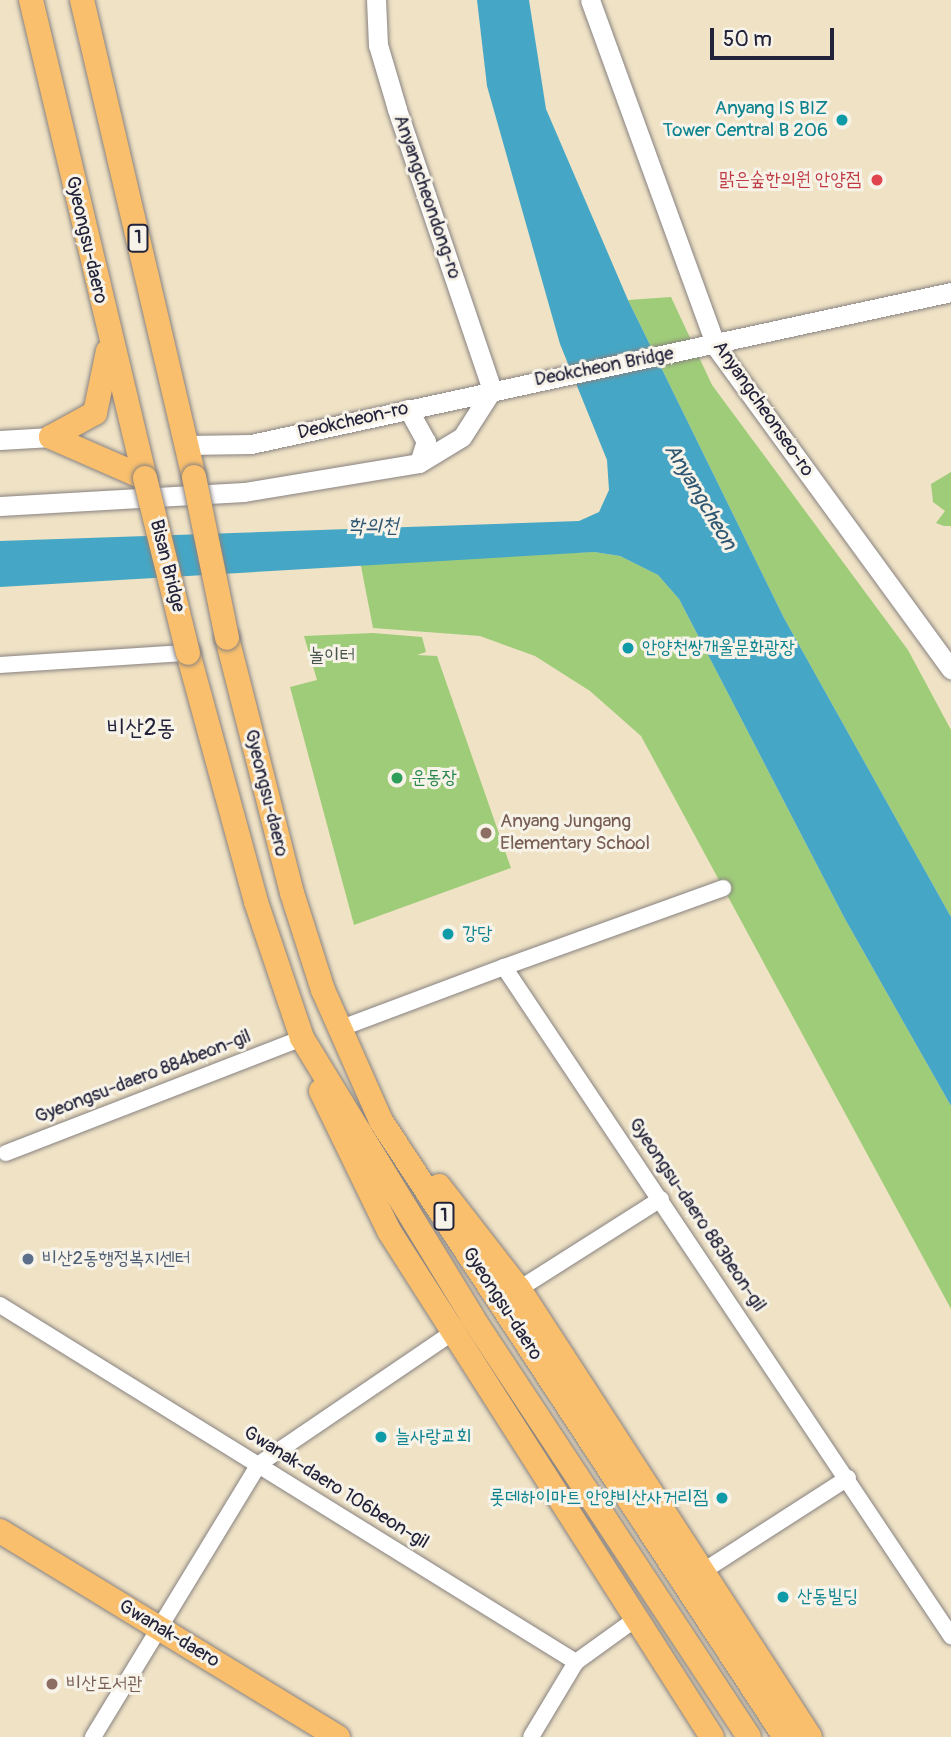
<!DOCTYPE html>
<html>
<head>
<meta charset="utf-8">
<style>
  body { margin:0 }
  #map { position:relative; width:951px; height:1737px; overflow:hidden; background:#efe2c5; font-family:Pangolin,"Poor Story",sans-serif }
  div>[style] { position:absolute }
  .green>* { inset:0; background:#9fcc79 }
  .water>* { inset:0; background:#45a7c5 }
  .roads { filter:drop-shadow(0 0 2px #888280) drop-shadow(0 0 2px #888280) }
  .minor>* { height:16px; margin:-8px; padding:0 8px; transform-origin:8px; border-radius:8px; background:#fff }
  .tertiary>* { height:19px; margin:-9.5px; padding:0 9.5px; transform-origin:9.5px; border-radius:9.5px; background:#fff }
  .primary>* { height:24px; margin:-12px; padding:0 12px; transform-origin:12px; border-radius:12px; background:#f9bf6d }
  .bridges { filter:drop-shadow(0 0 2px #888280) drop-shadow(0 0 2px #888280) }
  .primary-bridge>* { height:24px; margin:-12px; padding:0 12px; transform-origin:12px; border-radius:12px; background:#f9bf6d }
  .dots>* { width:19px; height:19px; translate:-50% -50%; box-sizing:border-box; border:4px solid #f7f3e8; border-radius:50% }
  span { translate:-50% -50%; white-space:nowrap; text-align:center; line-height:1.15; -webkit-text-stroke:6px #f7f3e8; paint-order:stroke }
  .shield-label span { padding:2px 5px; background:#f7f3e8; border:2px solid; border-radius:5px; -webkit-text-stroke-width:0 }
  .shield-label { font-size:18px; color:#22223b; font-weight:700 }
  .culture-label { font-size:19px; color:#0d838f }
  .right { translate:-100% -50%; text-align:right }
  .left { translate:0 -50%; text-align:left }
  .health-label { font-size:19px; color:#be3a42 }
  .street-label { font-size:19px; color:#22223b }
  .park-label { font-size:19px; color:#48554e }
  .leisure-label { font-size:19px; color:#27864d }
  .education-label { font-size:19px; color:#785e54 }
  .service-label { font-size:19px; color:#4e5e75 }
  .water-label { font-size:21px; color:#305772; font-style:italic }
  .quarter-label { font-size:23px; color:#22223b }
  .scale { position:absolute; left:710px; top:28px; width:124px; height:32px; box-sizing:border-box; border:4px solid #22223b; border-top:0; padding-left:9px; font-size:21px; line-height:24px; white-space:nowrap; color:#22223b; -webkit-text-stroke:5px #f7f3e8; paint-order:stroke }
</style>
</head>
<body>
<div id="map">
  <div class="green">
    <i style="clip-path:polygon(671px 297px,712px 385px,908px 650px,951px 730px,951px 917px,784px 618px,628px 300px)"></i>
    <i style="clip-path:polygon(951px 472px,951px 526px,944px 526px,936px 523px,945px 511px,933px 502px,931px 484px)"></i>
    <i style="clip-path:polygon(594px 552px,620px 556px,658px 575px,679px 599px,845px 919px,951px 1106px,951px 1309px,641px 736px,590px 691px,535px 656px,480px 636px,373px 628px,360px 561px)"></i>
    <i style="clip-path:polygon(373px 633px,422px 637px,426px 652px,417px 655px,437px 656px,511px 868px,354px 925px,290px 687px,317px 680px,304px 636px)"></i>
  </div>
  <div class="water">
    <i style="clip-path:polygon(477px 0,529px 0,546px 109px,628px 300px,784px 618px,951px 917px,951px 1106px,845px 919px,679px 599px,658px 575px,620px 556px,594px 552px,0 587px,0 541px,579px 521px,599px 512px,609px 490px,607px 460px,560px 344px,487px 86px)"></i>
  </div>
  <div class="roads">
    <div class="minor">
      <i style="left:0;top:665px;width:188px;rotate:-3.7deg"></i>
      <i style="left:504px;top:967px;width:233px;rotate:-19.8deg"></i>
      <i style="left:339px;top:1029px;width:176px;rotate:-20.6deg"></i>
      <i style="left:504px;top:967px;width:805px;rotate:56.25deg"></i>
      <i style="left:6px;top:1153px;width:318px;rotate:-21.2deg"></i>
      <i style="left:519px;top:1289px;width:168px;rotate:-32.4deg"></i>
      <i style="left:0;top:1305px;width:678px;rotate:31.79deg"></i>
      <i style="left:576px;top:1662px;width:87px;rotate:121deg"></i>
      <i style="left:705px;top:1570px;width:170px;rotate:-32.8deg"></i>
      <i style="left:576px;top:1662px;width:75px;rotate:-35.8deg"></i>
      <i style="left:93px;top:1737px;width:320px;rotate:-58.7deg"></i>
      <i style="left:259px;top:1464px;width:233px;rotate:-34.2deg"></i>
    </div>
    <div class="tertiary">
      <i style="left:590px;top:0;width:369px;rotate:70deg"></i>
      <i style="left:716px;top:347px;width:399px;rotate:53.9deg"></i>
      <i style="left:408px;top:409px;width:37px;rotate:61deg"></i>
      <i style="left:426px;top:441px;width:23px;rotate:108deg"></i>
      <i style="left:0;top:440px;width:51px;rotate:-3.4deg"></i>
      <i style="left:187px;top:445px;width:64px;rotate:-0.9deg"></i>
      <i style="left:251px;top:444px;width:716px;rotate:-12.25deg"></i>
      <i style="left:0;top:506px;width:244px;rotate:-3.3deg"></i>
      <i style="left:244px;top:492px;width:177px;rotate:-9.4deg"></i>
      <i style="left:419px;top:463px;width:50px;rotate:-31.2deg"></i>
      <i style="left:462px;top:437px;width:56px;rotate:-57.4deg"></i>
      <i style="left:492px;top:390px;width:297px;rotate:-108.7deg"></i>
      <i style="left:397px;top:109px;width:67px;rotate:-106.5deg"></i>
      <i style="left:378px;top:45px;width:45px;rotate:-92.5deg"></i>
    </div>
    <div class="primary">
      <i style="left:31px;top:0;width:491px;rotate:76.6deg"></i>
      <i style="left:82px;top:0;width:490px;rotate:76.8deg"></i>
      <i style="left:51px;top:437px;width:50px;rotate:-28.6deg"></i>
      <i style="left:95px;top:413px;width:63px;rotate:-78.2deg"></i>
      <i style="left:51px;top:437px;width:103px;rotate:23.6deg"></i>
      <i style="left:227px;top:638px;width:263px;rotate:75.7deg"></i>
      <i style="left:292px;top:893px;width:102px;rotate:72.3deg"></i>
      <i style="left:323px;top:990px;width:143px;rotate:66.1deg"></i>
      <i style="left:381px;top:1121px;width:737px;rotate:56.74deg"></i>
      <i style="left:188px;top:653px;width:258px;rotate:74.7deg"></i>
      <i style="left:256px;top:902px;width:144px;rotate:71.3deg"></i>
      <i style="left:302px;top:1038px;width:327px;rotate:58.6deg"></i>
      <i style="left:472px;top:1317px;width:503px;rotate:56.59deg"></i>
      <i style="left:321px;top:1091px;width:156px;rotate:64.1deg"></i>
      <i style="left:389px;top:1231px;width:600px;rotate:57.45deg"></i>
      <i style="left:439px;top:1186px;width:130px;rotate:52.2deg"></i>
      <i style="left:519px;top:1289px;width:534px;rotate:56.99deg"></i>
      <i style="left:0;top:1531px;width:396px;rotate:31.4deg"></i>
    </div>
  </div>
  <div class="bridges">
    <div class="primary-bridge">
      <i style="left:194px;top:477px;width:164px;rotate:78.4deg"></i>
      <i style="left:145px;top:478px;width:180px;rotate:76.2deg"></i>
    </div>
  </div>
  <div class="dots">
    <i style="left:842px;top:120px;background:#0f9aa8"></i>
    <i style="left:877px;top:180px;background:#e0444e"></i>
    <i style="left:628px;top:648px;background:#0f9aa8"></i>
    <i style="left:397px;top:778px;background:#2e9e5b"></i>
    <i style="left:486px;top:833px;background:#8d6e63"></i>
    <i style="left:448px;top:934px;background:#0f9aa8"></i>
    <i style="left:28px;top:1259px;background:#5c6f8a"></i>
    <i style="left:381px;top:1437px;background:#0f9aa8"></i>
    <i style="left:722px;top:1498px;background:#0f9aa8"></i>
    <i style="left:783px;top:1597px;background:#0f9aa8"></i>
    <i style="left:52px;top:1684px;background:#8d6e63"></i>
  </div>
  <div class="shield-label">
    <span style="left:138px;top:238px">1</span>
    <span style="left:444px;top:1216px">1</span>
  </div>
  <div class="culture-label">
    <span class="right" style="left:828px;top:120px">Anyang IS BIZ<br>Tower Central B 206</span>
    <span class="left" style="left:642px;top:648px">안양천쌍개울문화광장</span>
    <span class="left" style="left:462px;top:934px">강당</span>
    <span class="left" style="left:395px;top:1437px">늘사랑교회</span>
    <span class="right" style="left:708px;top:1498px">롯데하이마트 안양비산사거리점</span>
    <span class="left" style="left:797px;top:1597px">산동빌딩</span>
  </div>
  <div class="health-label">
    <span class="right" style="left:861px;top:180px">맑은숲한의원 안양점</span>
  </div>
  <div class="street-label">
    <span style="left:427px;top:197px;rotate:71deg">Anyangcheondong-ro</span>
    <span style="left:86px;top:240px;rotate:77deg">Gyeongsu-daero</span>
    <span style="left:604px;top:367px;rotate:-11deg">Deokcheon Bridge</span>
    <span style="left:763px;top:409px;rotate:55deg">Anyangcheonseo-ro</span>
    <span style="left:353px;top:421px;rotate:-13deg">Deokcheon-ro</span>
    <span style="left:167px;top:566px;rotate:76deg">Bisan Bridge</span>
    <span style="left:266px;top:793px;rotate:76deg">Gyeongsu-daero</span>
    <span style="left:143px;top:1077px;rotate:-21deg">Gyeongsu-daero 884beon-gil</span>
    <span style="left:697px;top:1215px;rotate:56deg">Gyeongsu-daero 883beon-gil</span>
    <span style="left:502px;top:1304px;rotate:57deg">Gyeongsu-daero</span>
    <span style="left:336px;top:1488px;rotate:32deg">Gwanak-daero 106beon-gil</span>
    <span style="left:169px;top:1634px;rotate:31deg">Gwanak-daero</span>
  </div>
  <div class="park-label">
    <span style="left:332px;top:656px">놀이터</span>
  </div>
  <div class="leisure-label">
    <span class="left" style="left:411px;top:778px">운동장</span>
  </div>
  <div class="education-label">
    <span class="left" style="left:500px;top:833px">Anyang Jungang<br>Elementary School</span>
    <span class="left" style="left:66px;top:1684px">비산도서관</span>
  </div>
  <div class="service-label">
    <span class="left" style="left:42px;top:1259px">비산2동행정복지센터</span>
  </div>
  <div class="water-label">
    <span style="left:700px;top:497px;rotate:59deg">Anyangcheon</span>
    <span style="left:373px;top:526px">학의천</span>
  </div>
  <div class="quarter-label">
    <span style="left:141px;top:728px">비산2동</span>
  </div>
  <div class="scale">50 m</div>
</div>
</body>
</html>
